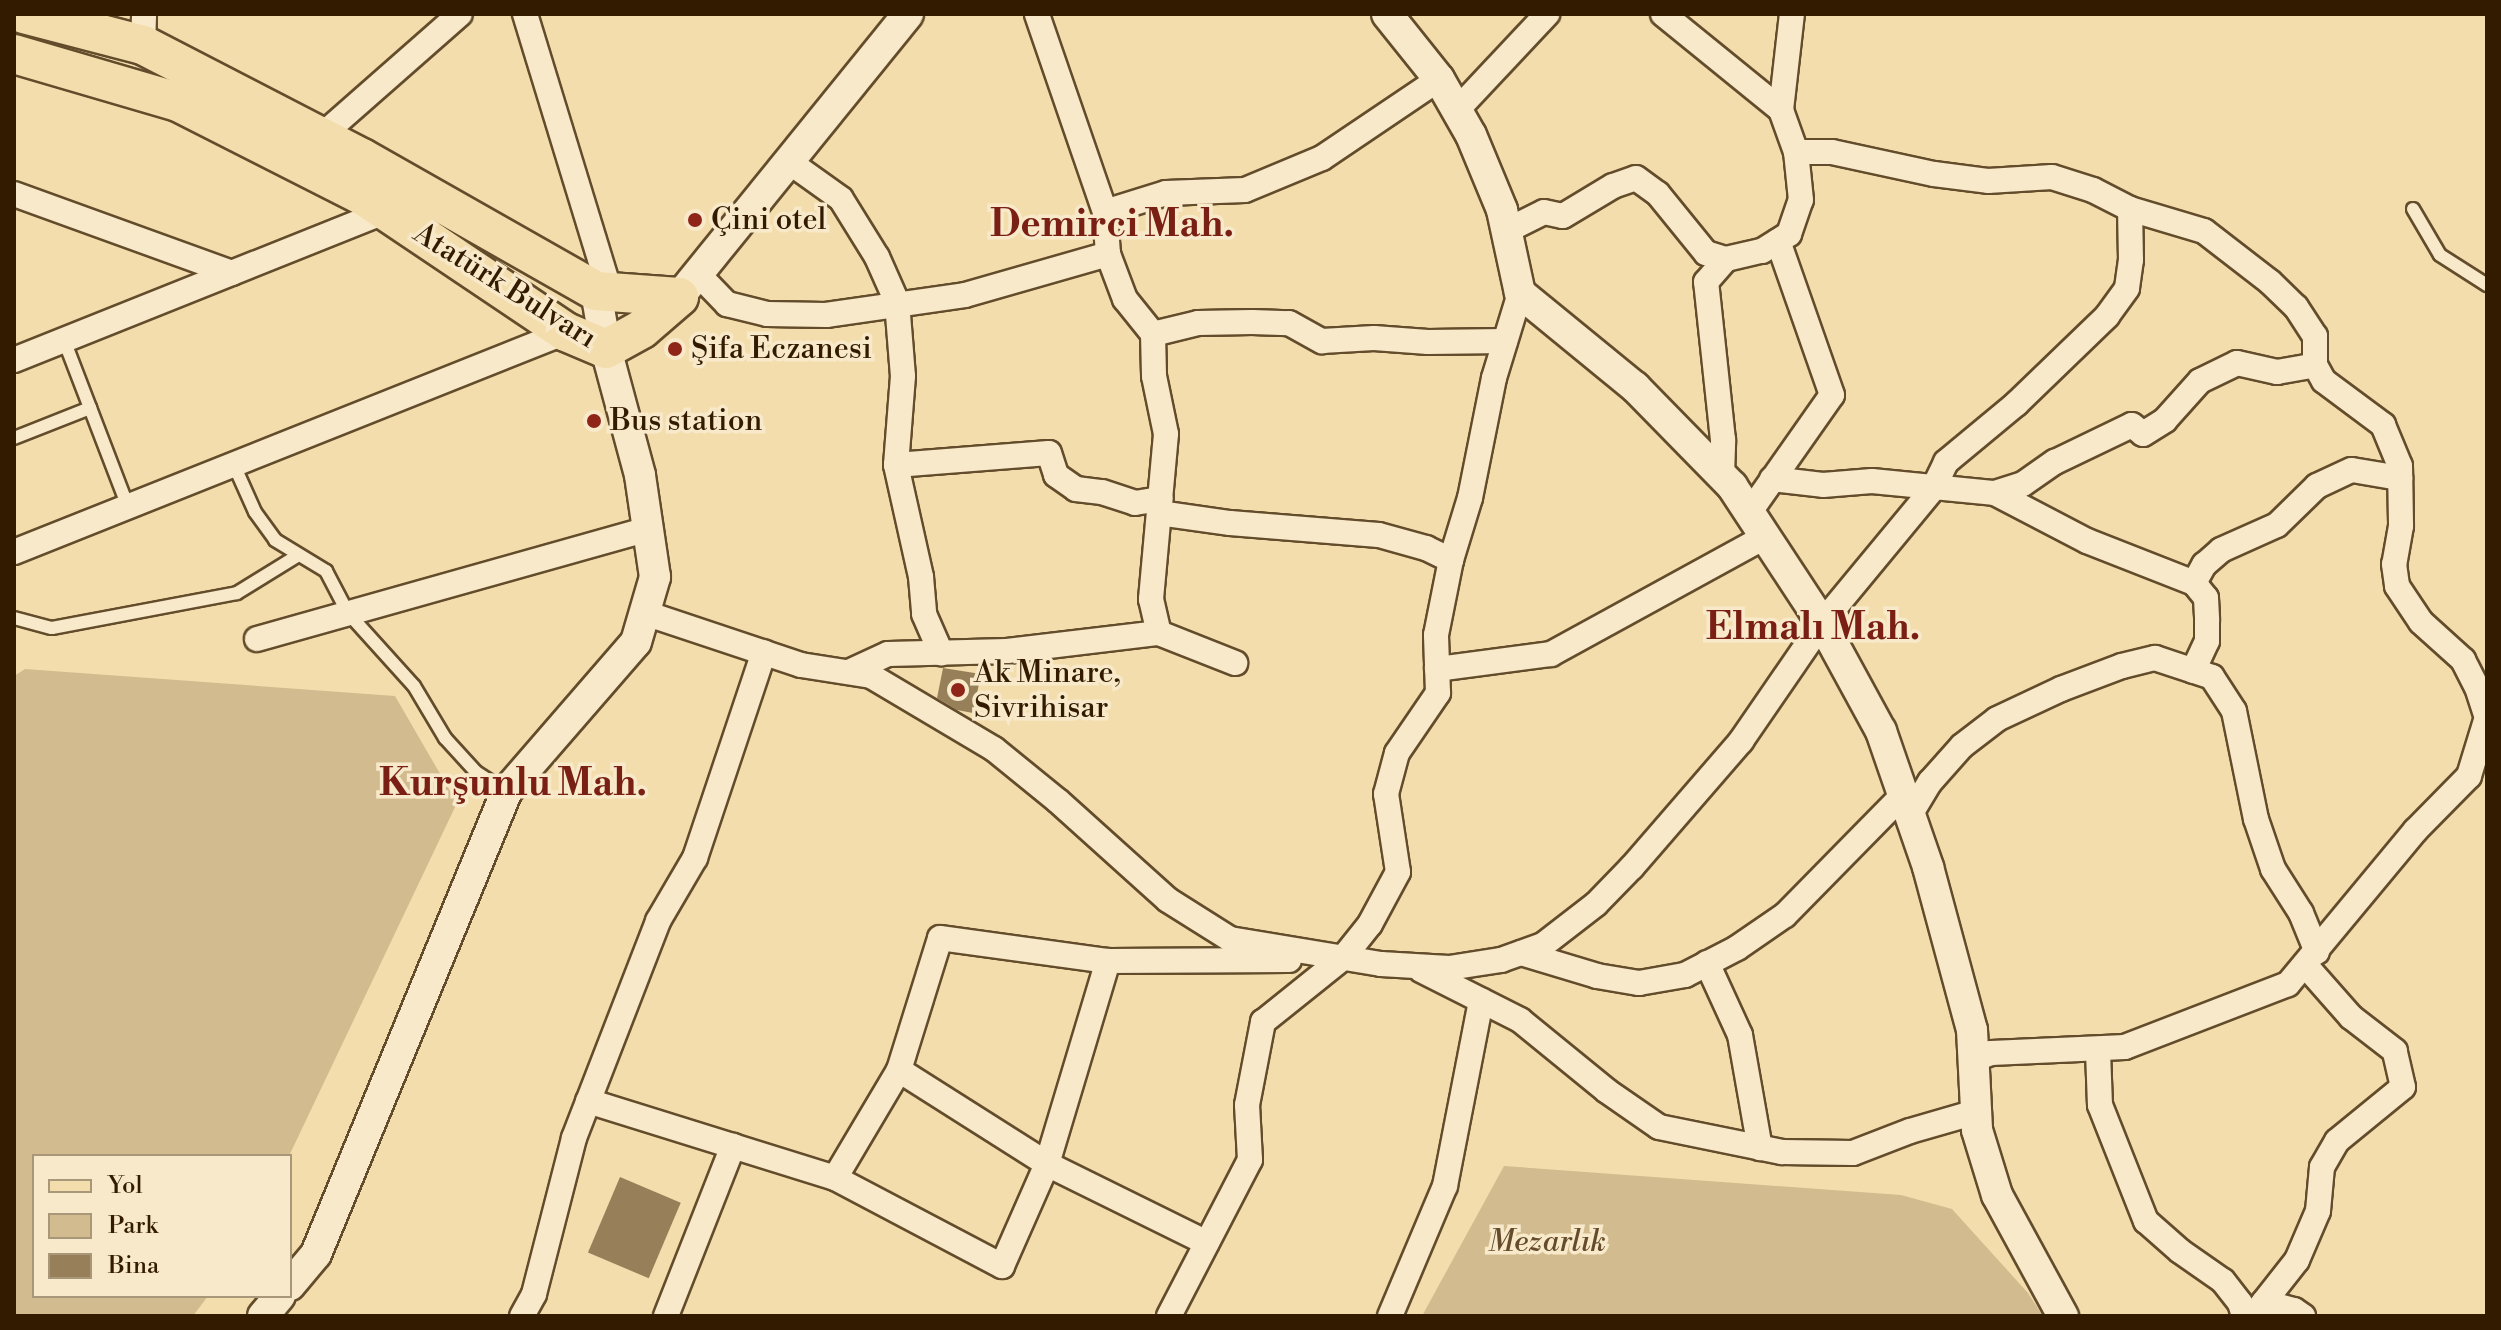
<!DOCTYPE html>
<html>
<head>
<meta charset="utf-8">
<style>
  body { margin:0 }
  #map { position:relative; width:2501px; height:1330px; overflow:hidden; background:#f3ddac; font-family:"Libre Bodoni",serif }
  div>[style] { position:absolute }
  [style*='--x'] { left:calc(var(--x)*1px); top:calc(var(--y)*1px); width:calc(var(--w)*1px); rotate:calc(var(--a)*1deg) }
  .green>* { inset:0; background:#d2bc8f }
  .building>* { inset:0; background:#978059; transform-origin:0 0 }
  .roads { filter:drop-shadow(2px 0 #634c2b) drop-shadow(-2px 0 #634c2b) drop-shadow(0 2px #634c2b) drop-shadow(0 -2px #634c2b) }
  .service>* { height:12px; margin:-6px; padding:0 6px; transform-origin:6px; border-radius:6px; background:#f7e9c9 }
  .minor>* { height:24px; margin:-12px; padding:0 12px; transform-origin:12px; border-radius:12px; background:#f7e9c9 }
  .tertiary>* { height:30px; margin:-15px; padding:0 15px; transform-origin:15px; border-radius:15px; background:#f7e9c9 }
  .primary>* { height:38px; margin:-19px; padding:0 19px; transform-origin:19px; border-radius:19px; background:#f3ddac }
  .dots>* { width:22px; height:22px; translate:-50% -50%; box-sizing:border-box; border:4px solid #f7e9c9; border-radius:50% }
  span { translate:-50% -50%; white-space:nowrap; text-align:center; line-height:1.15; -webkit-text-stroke:7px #f7e9c9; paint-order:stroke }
  .poi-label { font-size:30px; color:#331b00 }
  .left { translate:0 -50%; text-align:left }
  .street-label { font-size:30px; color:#331b00 }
  .park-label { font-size:30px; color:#634b2b; font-style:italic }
  .district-label { font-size:38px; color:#7a1f14; font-weight:700 }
  .frame { position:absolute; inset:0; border:16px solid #331b00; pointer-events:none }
  .legend { position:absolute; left:32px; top:1154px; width:260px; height:144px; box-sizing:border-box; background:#f7e9c9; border:2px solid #a99779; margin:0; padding:10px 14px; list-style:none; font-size:24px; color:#331b00 }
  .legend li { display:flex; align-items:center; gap:16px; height:40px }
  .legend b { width:40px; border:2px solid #a99779 }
</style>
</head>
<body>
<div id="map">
  <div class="green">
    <i style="clip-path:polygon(25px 669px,395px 696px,457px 803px,289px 1156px,34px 1156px,34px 1296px,208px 1296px,193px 1316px,14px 1316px,14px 676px)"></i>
    <i style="clip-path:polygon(1504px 1166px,1901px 1195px,1952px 1209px,2028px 1293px,2043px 1316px,1422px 1316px)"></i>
  </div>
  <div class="building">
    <i style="clip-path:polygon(943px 668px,981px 674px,973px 713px,957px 710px,937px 698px)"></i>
    <i style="left:620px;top:1177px;width:66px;height:82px;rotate:23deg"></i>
  </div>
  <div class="roads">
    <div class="service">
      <i style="--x:2413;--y:209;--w:53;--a:59.6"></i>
      <i style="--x:2440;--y:255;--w:56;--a:32.6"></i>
      <i style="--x:64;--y:340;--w:179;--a:69"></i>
      <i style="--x:14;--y:438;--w:82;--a:-21.5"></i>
      <i style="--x:234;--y:465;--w:51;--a:65.9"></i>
      <i style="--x:255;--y:512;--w:34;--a:54"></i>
      <i style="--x:275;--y:540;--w:60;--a:31.3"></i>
      <i style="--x:326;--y:571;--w:47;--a:62.4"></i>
      <i style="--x:348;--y:613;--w:98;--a:47.9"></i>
      <i style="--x:414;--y:686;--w:61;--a:59.2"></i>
      <i style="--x:445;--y:738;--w:46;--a:47.6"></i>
      <i style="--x:476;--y:772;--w:35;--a:33"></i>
      <i style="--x:14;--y:618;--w:39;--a:15"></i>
      <i style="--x:52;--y:628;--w:188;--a:-10.7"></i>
      <i style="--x:237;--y:593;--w:70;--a:-31.7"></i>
    </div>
    <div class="minor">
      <i style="--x:525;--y:14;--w:291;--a:73"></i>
      <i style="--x:1663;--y:14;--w:152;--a:39.1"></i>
      <i style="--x:143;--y:45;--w:31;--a:-88"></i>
      <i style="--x:1457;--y:110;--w:132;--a:-46.8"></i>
      <i style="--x:320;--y:137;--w:186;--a:-41.3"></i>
      <i style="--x:1796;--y:152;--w:36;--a:0"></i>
      <i style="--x:1832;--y:152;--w:104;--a:12.2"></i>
      <i style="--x:1934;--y:174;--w:54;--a:7.4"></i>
      <i style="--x:1988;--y:181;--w:64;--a:-3.6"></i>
      <i style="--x:2052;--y:177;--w:43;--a:17.6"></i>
      <i style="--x:2093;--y:190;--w:42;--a:27.2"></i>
      <i style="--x:2130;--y:209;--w:77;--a:16.6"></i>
      <i style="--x:2204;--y:231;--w:83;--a:37.7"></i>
      <i style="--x:2270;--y:282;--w:36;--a:44"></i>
      <i style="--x:2296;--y:307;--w:35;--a:57"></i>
      <i style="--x:2315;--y:336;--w:29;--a:90"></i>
      <i style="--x:2315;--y:365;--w:18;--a:61"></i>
      <i style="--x:2324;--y:381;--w:74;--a:36.7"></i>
      <i style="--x:2383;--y:425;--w:44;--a:67.5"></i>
      <i style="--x:2400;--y:466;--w:60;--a:89"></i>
      <i style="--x:2401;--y:526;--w:39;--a:100"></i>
      <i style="--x:2394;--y:564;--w:22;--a:82"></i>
      <i style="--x:2397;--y:586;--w:43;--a:56.3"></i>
      <i style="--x:2421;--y:622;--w:57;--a:42.1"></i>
      <i style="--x:2463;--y:660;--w:30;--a:63"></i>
      <i style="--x:2477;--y:687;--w:32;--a:72"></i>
      <i style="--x:2487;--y:717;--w:62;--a:107"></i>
      <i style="--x:2469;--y:776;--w:77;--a:134.5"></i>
      <i style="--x:2415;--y:831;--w:199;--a:129.7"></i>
      <i style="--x:2288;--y:984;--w:175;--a:158.9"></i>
      <i style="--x:2125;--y:1047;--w:134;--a:177.4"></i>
      <i style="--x:1991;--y:1053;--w:19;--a:159"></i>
      <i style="--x:788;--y:161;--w:65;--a:35.6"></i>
      <i style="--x:841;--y:199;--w:68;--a:58.2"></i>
      <i style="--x:877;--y:257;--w:49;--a:66"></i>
      <i style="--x:897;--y:302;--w:74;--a:85.4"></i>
      <i style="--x:903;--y:376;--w:89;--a:94.5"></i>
      <i style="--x:896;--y:465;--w:115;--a:77.4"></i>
      <i style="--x:921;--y:577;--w:37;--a:85"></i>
      <i style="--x:924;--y:614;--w:43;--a:66.4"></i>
      <i style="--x:14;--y:194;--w:232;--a:19.9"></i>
      <i style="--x:1105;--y:212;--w:64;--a:-17.3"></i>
      <i style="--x:1166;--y:193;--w:79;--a:-2.2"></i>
      <i style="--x:1245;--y:190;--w:83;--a:-22.6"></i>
      <i style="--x:1322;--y:158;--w:141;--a:-34"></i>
      <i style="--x:1506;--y:231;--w:42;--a:-26.6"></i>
      <i style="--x:1544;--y:212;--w:19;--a:12"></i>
      <i style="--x:1563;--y:216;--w:58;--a:-31"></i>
      <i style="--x:1613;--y:186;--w:24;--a:-19"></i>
      <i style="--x:1636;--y:178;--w:27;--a:36"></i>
      <i style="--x:1658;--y:194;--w:76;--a:50.9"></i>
      <i style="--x:1706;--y:253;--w:21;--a:17"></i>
      <i style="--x:1726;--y:259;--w:37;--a:-13"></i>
      <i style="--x:1762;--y:251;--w:32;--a:-32"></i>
      <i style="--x:1789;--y:234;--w:36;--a:-71"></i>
      <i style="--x:1801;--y:200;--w:48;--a:-95.9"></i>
      <i style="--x:1796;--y:152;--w:45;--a:-109.7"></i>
      <i style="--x:1781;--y:110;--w:97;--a:-83.5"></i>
      <i style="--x:1108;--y:254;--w:48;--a:69.3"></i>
      <i style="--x:1125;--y:299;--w:45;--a:51.3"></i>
      <i style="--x:1153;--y:334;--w:42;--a:88.6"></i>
      <i style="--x:1154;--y:376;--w:59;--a:78.3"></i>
      <i style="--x:1166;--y:434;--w:166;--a:95.2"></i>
      <i style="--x:1151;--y:599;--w:35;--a:77"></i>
      <i style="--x:698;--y:274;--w:42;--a:46"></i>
      <i style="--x:727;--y:304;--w:41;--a:14"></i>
      <i style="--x:767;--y:314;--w:59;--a:1"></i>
      <i style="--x:826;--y:315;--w:140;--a:-8.2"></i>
      <i style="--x:965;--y:295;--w:149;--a:-16"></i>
      <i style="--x:1108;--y:254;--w:42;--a:-94.1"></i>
      <i style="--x:1105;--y:212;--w:209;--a:-109"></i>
      <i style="--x:1153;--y:334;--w:46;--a:-13.7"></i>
      <i style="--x:1198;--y:323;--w:54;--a:-1.1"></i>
      <i style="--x:1252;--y:322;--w:37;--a:2"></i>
      <i style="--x:1289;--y:323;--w:38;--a:29"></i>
      <i style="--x:1322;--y:341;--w:52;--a:-3.3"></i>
      <i style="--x:1374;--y:338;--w:54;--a:4.2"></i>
      <i style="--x:1428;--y:342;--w:77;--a:-0.7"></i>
      <i style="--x:14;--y:360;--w:401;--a:-21.8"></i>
      <i style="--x:386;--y:211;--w:9;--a:-49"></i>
      <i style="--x:896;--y:465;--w:153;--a:-4.5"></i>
      <i style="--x:1049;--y:453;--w:23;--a:72"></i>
      <i style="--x:1056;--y:475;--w:24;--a:35"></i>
      <i style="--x:1076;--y:489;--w:26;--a:7"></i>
      <i style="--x:1102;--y:492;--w:35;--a:18"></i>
      <i style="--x:1135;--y:503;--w:26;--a:-9"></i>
      <i style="--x:1722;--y:475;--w:35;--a:-88"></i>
      <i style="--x:1723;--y:440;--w:159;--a:-96.1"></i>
      <i style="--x:1706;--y:282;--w:30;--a:-49"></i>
      <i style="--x:1772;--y:479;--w:51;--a:6.7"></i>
      <i style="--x:1823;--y:485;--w:49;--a:-4.7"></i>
      <i style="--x:1872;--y:481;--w:124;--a:5.6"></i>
      <i style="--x:1995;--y:493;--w:29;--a:-18"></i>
      <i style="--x:2023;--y:484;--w:39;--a:-35"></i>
      <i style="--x:2055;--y:462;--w:85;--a:-25.7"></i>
      <i style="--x:2132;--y:425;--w:14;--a:39"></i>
      <i style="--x:2143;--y:434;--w:26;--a:-32"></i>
      <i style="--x:2165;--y:420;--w:52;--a:-48.1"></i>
      <i style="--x:2200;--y:381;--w:41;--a:-25.9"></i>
      <i style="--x:2237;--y:363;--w:41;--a:12.7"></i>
      <i style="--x:2277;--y:372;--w:39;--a:-10"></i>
      <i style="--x:1995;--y:493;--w:104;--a:27.6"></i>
      <i style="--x:2087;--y:541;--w:115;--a:21.4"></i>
      <i style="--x:2194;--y:583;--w:19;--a:51"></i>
      <i style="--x:2206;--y:598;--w:22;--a:87"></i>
      <i style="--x:2207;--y:620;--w:21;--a:90"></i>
      <i style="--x:2207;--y:641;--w:33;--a:115"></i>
      <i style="--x:1159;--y:513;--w:72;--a:8"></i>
      <i style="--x:1230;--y:523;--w:149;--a:4.6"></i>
      <i style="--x:1379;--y:535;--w:49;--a:15.5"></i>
      <i style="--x:1426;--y:548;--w:28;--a:26"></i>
      <i style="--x:1749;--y:513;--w:144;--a:-54.9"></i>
      <i style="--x:1832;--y:395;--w:163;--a:-109.3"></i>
      <i style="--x:14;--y:552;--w:594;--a:-21.73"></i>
      <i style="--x:2194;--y:583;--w:21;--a:-61"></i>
      <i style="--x:2204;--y:565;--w:23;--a:-41"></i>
      <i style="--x:2221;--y:550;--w:61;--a:-24.1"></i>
      <i style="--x:2277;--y:525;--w:56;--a:-44.3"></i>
      <i style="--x:2317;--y:486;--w:38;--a:-25"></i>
      <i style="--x:2352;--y:470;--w:49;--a:9.5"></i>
      <i style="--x:645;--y:613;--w:164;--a:18.4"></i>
      <i style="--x:801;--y:665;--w:71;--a:8.9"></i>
      <i style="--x:871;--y:676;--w:143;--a:30.7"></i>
      <i style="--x:994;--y:749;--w:82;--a:39.1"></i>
      <i style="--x:1058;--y:801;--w:148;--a:42"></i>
      <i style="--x:1168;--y:900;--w:73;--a:32.2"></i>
      <i style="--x:1230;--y:939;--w:153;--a:9.4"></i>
      <i style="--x:1381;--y:964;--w:68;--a:3.4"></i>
      <i style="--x:1449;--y:968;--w:53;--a:-8.7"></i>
      <i style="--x:1501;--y:960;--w:45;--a:-19.7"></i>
      <i style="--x:1543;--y:945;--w:67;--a:-37.7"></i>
      <i style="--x:1596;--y:904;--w:52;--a:-45.8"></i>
      <i style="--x:1632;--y:867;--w:167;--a:-49.1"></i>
      <i style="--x:1741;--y:741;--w:143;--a:-55.5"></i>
      <i style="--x:1822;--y:623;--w:174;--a:-50.4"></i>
      <i style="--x:1933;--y:489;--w:30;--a:-64"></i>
      <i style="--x:1946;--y:462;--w:91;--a:-39.6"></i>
      <i style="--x:2016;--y:404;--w:127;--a:-44"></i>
      <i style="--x:2107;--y:316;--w:34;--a:-54"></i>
      <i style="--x:2127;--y:288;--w:28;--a:-82"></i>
      <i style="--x:2131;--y:260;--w:51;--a:-91.1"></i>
      <i style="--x:257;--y:639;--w:406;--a:-15.7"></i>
      <i style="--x:1437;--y:669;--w:115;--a:-7.5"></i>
      <i style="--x:1551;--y:654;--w:244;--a:-28.7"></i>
      <i style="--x:849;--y:672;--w:43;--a:-24.8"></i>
      <i style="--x:888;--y:654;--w:119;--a:-1.4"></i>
      <i style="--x:1007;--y:651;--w:153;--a:-6.8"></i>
      <i style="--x:1159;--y:633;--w:82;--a:21.5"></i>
      <i style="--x:1910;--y:815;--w:39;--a:-59"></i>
      <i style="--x:1930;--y:782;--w:48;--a:-48.4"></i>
      <i style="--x:1962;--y:746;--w:44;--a:-37.6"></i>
      <i style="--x:1997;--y:719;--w:71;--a:-25.1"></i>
      <i style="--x:2061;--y:689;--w:65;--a:-20.7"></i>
      <i style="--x:2122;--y:666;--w:34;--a:-14"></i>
      <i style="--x:2155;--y:658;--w:60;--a:18.4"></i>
      <i style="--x:2212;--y:677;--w:40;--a:57.1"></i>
      <i style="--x:2234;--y:711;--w:110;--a:78.5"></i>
      <i style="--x:2256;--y:819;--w:53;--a:71.2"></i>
      <i style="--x:2273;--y:869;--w:52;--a:57.5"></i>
      <i style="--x:2301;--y:913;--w:42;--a:67.7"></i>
      <i style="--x:1521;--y:953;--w:79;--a:16.8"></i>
      <i style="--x:1597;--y:976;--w:43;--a:9.5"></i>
      <i style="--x:1639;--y:983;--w:47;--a:-9.9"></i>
      <i style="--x:1685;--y:975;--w:59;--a:-27.4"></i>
      <i style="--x:1737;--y:948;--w:58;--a:-34.5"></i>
      <i style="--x:1785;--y:915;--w:168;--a:-45.5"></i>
      <i style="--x:1707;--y:963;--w:79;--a:65.4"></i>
      <i style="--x:1740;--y:1035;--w:115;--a:80"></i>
      <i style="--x:1421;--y:970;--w:111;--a:26.8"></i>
      <i style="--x:1520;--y:1020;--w:112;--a:39.2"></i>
      <i style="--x:1607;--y:1091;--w:63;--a:34.7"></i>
      <i style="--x:1659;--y:1127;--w:126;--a:11.5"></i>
      <i style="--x:1782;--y:1152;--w:71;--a:0.8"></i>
      <i style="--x:1853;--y:1153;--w:61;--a:-21.1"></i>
      <i style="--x:1910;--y:1131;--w:69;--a:-16.1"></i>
      <i style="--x:2098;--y:1051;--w:54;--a:87.9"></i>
      <i style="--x:2100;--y:1105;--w:125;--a:68.4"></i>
      <i style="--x:2146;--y:1221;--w:45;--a:41.4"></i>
      <i style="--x:2180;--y:1251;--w:52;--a:34.9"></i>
      <i style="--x:2223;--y:1281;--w:28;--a:52"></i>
      <i style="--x:2240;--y:1303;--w:14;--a:73"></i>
      <i style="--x:899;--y:1070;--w:175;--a:32.4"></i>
      <i style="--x:1047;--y:1164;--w:178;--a:26.3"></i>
      <i style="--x:588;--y:1101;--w:259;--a:17.3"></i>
      <i style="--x:835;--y:1178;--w:126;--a:-59.3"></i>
      <i style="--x:899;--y:1070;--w:138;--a:-72.7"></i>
      <i style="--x:940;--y:938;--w:170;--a:7.8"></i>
      <i style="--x:1108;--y:961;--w:181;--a:-0.3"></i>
      <i style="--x:835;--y:1178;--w:189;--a:27.8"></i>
      <i style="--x:1002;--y:1266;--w:111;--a:-66.2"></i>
      <i style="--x:1047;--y:1164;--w:212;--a:-73.3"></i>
      <i style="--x:2264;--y:1302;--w:31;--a:15"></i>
      <i style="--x:2294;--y:1310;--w:11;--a:34"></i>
      <i style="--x:522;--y:1316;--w:25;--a:-61"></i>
      <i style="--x:534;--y:1294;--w:161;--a:-75.6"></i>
      <i style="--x:574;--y:1138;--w:233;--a:-68.8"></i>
      <i style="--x:658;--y:921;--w:73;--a:-59.6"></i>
      <i style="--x:695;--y:858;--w:217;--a:-71.5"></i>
      <i style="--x:666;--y:1316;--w:183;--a:-68.5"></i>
      <i style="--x:1169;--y:1316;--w:176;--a:-62.6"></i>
      <i style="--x:1250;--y:1160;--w:55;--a:-93.1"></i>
      <i style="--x:1247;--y:1105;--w:85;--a:-79.1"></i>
      <i style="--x:1263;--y:1022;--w:102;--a:-38.7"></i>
      <i style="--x:1343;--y:958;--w:43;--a:-51.5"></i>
      <i style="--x:1370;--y:924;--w:59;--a:-61.7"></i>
      <i style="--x:1398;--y:872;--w:79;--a:-98.7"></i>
      <i style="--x:1386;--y:794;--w:42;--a:-75"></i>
      <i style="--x:1397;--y:753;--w:73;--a:-55.7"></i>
      <i style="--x:1438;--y:693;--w:58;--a:-92"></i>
      <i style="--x:1436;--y:635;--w:76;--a:-78.7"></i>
      <i style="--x:1451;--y:560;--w:65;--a:-73"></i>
      <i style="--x:1470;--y:498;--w:122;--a:-78.7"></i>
      <i style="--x:1494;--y:378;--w:89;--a:-73"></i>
      <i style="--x:1390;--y:1316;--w:141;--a:-67.1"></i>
      <i style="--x:1445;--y:1186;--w:189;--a:-79"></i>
      <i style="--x:2253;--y:1316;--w:71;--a:-51.8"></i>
      <i style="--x:2297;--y:1260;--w:53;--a:-66.8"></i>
      <i style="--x:2318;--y:1211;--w:44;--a:-84.8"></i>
      <i style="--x:2322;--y:1167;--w:30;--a:-60"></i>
      <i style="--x:2337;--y:1141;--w:85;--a:-39.3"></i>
      <i style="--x:2403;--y:1087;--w:37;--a:-103"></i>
      <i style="--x:2395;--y:1051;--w:56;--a:-142.3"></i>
      <i style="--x:2351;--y:1017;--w:68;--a:-131.4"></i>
    </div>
    <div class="tertiary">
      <i style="--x:1387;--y:14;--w:83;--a:51.3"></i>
      <i style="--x:1439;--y:79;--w:64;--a:60.3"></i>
      <i style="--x:1471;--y:135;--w:81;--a:67.5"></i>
      <i style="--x:1502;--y:210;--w:85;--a:77.8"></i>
      <i style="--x:1520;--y:293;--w:149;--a:39.3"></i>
      <i style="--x:1635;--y:387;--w:139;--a:45.6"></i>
      <i style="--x:1732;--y:486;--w:164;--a:56.7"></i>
      <i style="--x:1822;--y:623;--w:123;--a:61.4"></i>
      <i style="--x:1881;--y:731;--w:144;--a:70.9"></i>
      <i style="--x:1928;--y:867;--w:169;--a:74.9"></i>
      <i style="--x:1972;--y:1030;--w:100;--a:87.1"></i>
      <i style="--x:1977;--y:1130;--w:68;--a:72.9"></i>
      <i style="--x:1997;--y:1195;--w:138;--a:61.4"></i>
      <i style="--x:679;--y:297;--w:364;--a:-51"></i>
      <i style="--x:290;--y:1285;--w:40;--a:-50"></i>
      <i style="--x:316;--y:1254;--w:500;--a:-67.6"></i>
      <i style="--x:506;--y:792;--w:198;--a:-49.1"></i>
      <i style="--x:636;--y:642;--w:68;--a:-73.7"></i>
      <i style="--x:655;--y:577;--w:103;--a:-98.4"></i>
      <i style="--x:640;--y:475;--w:131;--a:-105.1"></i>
      <i style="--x:606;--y:349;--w:59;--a:-99.8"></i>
      <i style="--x:263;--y:1316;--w:26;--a:-50"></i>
    </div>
    <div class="primary">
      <i style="--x:24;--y:14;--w:123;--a:14.6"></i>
      <i style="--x:143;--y:45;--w:246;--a:27.3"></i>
      <i style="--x:362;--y:158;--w:269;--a:29.6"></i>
      <i style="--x:596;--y:291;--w:83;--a:4.1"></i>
      <i style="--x:14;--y:54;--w:171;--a:16.3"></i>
      <i style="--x:178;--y:102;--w:210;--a:26.9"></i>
      <i style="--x:365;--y:197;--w:242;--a:33.9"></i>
      <i style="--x:566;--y:332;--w:43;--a:23"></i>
      <i style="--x:606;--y:349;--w:41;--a:-29.1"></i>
      <i style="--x:642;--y:329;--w:49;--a:-40.9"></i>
    </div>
  </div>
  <div class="dots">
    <i style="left:695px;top:220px;background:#8f2418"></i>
    <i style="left:675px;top:349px;background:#8f2418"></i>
    <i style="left:594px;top:421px;background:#8f2418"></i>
    <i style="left:958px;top:690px;background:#8f2418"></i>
  </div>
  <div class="poi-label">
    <span class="left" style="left:711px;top:220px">Çini otel</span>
    <span class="left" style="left:691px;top:349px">Şifa Eczanesi</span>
    <span class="left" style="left:610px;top:421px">Bus station</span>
    <span class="left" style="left:974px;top:690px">Ak Minare,<br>Sivrihisar</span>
  </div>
  <div class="street-label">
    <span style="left:505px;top:286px;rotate:32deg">Atatürk Bulvarı</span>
  </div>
  <div class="park-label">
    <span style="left:1547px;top:1242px">Mezarlık</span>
  </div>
  <div class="district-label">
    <span style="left:1112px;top:225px">Demirci Mah.</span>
    <span style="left:1813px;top:628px">Elmalı Mah.</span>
    <span style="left:513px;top:784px">Kurşunlu Mah.</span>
  </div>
  <div class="frame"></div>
  <ul class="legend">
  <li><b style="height:10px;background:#f3ddac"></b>Yol</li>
  <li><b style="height:22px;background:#d2bc8f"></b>Park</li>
  <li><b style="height:22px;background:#978059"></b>Bina</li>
  </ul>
</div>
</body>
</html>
